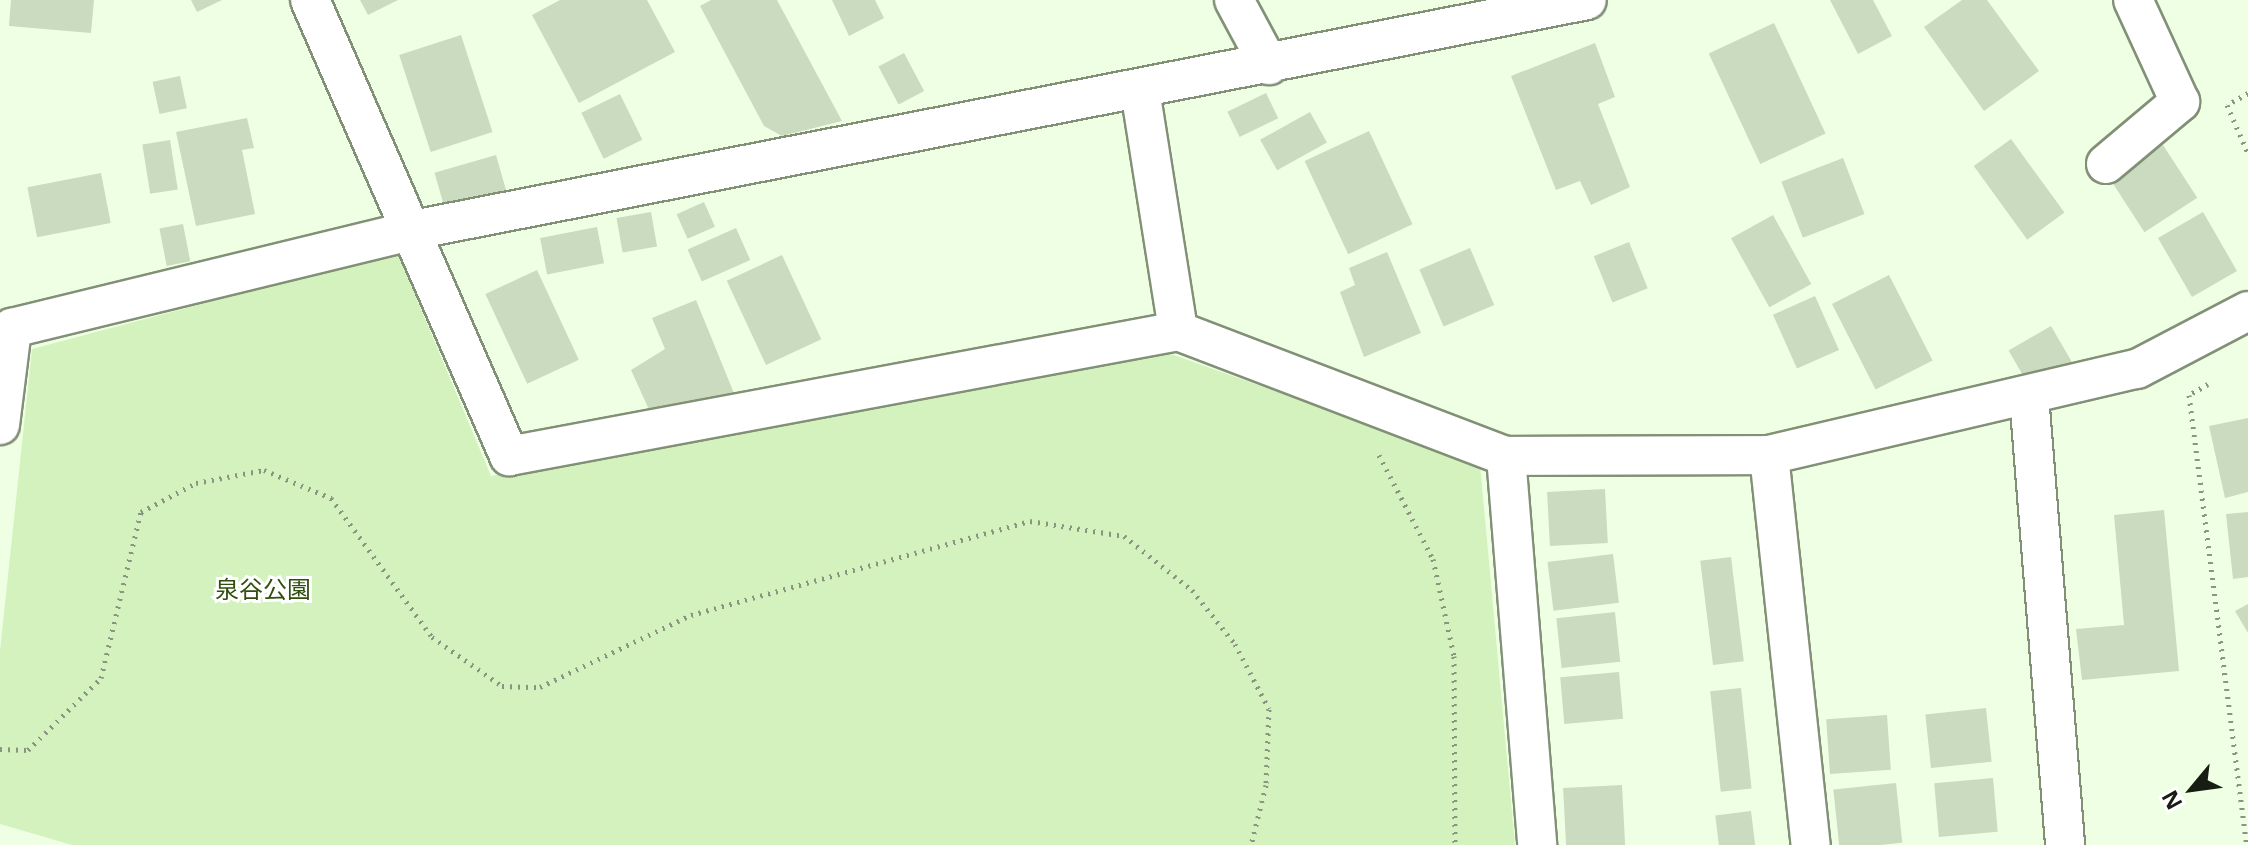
<!DOCTYPE html>
<html>
<head>
<meta charset="utf-8">
<style>
  body { margin:0 }
  #map { position:relative; width:2248px; height:845px; overflow:hidden; background:#efffe3; font-family:"Open Sans","Noto Sans JP",sans-serif }
  div>[style] { position:absolute }
  [style*='--x'] { left:calc(var(--x)*1px); top:calc(var(--y)*1px); width:calc(var(--w)*1px); rotate:calc(var(--a)*1deg) }
  .green>* { inset:0; background:#d4f2be }
  .building>* { inset:0; background:#cbdbbf; transform-origin:0 0 }
  .path>* { height:5px; margin-top:-2.5px; transform-origin:0; background:repeating-linear-gradient(90deg,#899581 0 2px,transparent 0 8px) }
  .roads { filter:drop-shadow(2px 0 #829077) drop-shadow(-2px 0 #829077) drop-shadow(0 2px #829077) drop-shadow(0 -2px #829077) }
  .street>* { height:38px; margin:-19px; padding:0 19px; transform-origin:19px; border-radius:19px; background:#fff }
  span { translate:-50% -50%; white-space:nowrap; text-align:center; line-height:1.15; -webkit-text-stroke:6px #fff; paint-order:stroke }
  .park-label { font-size:24px; color:#304e0d }
  .north { position:absolute; left:2152px; top:749px; width:80px; height:80px; -webkit-text-stroke:6px #fff; paint-order:stroke; rotate:241deg; font-size:22px; font-weight:700; line-height:32px; text-align:center; color:#171d13 }
  .north::after { content:''; display:block; margin:auto; width:28px; height:36px; background:#171d13; clip-path:polygon(50% 0,100% 100%,50% 72%,0 100%) }
</style>
</head>
<body>
<div id="map">
  <div class="green">
    <i style="clip-path:polygon(397px 252px,491px 476px,1157px 349px,1480px 464px,1515px 845px,72px 845px,0 824px,0 651px,32px 349px)"></i>
  </div>
  <div class="building">
    <i style="clip-path:polygon(11px 0,94px 0,91px 33px,9px 26px)"></i>
    <i style="clip-path:polygon(191px 0,222px 0,197px 12px)"></i>
    <i style="clip-path:polygon(360px 0,398px 0,368px 15px)"></i>
    <i style="clip-path:polygon(560px 0,647px 0,675px 52px,579px 103px,532px 15px)"></i>
    <i style="clip-path:polygon(711px 0,777px 0,842px 121px,782px 136px,764px 126px,700px 6px)"></i>
    <i style="clip-path:polygon(832px 0,875px 0,884px 18px,849px 36px)"></i>
    <i style="clip-path:polygon(1830px 0,1873px 0,1892px 36px,1858px 54px)"></i>
    <i style="clip-path:polygon(1962px 0,1987px 0,2039px 71px,1984px 111px,1924px 27px)"></i>
    <i style="left:1774px;top:23px;width:122px;height:72px;rotate:65deg"></i>
    <i style="left:461px;top:35px;width:102px;height:65px;rotate:72deg"></i>
    <i style="clip-path:polygon(1595px 43px,1615px 97px,1598px 104px,1630px 187px,1591px 205px,1580px 181px,1556px 190px,1511px 76px)"></i>
    <i style="left:904px;top:53px;width:43px;height:29px;rotate:62deg"></i>
    <i style="left:180px;top:76px;width:33px;height:28px;rotate:78deg"></i>
    <i style="left:1266px;top:93px;width:28px;height:43px;rotate:64deg"></i>
    <i style="left:620px;top:94px;width:51px;height:43px;rotate:64deg"></i>
    <i style="left:1310px;top:112px;width:35px;height:57px;rotate:61deg"></i>
    <i style="clip-path:polygon(247px 118px,254px 148px,242px 150px,255px 214px,196px 226px,176px 132px)"></i>
    <i style="left:1369px;top:131px;width:103px;height:71px;rotate:65deg"></i>
    <i style="left:2011px;top:139px;width:91px;height:46px;rotate:54deg"></i>
    <i style="left:170px;top:140px;width:50px;height:28px;rotate:81deg"></i>
    <i style="left:2163px;top:145px;width:63px;height:63px;rotate:57deg"></i>
    <i style="left:496px;top:155px;width:40px;height:64px;rotate:74deg"></i>
    <i style="left:1843px;top:158px;width:60px;height:66px;rotate:69deg"></i>
    <i style="left:101px;top:173px;width:51px;height:75px;rotate:79deg"></i>
    <i style="left:704px;top:202px;width:27px;height:30px;rotate:66deg"></i>
    <i style="left:651px;top:212px;width:35px;height:35px;rotate:80deg"></i>
    <i style="left:2203px;top:212px;width:68px;height:52px;rotate:60deg"></i>
    <i style="left:1773px;top:215px;width:79px;height:48px;rotate:61deg"></i>
    <i style="left:183px;top:224px;width:38px;height:24px;rotate:79deg"></i>
    <i style="left:597px;top:227px;width:37px;height:58px;rotate:79deg"></i>
    <i style="left:736px;top:228px;width:35px;height:53px;rotate:66deg"></i>
    <i style="left:1629px;top:242px;width:50px;height:38px;rotate:68deg"></i>
    <i style="left:1470px;top:248px;width:62px;height:55px;rotate:67deg"></i>
    <i style="clip-path:polygon(1387px 252px,1421px 333px,1364px 357px,1340px 292px,1355px 285px,1349px 268px)"></i>
    <i style="left:782px;top:255px;width:93px;height:61px;rotate:65deg"></i>
    <i style="left:537px;top:270px;width:99px;height:57px;rotate:65deg"></i>
    <i style="left:1889px;top:275px;width:96px;height:64px;rotate:63deg"></i>
    <i style="left:1815px;top:296px;width:59px;height:46px;rotate:66deg"></i>
    <i style="clip-path:polygon(696px 300px,740px 408px,676px 425px,670px 406px,651px 414px,631px 370px,665px 349px,652px 318px)"></i>
    <i style="left:2051px;top:326px;width:42px;height:49px;rotate:60deg"></i>
    <i style="clip-path:polygon(2248px 418px,2248px 492px,2225px 498px,2209px 426px)"></i>
    <i style="left:1605px;top:489px;width:54px;height:58px;rotate:87deg"></i>
    <i style="clip-path:polygon(2164px 510px,2179px 671px,2082px 680px,2076px 629px,2124px 625px,2114px 515px)"></i>
    <i style="clip-path:polygon(2248px 512px,2248px 577px,2233px 579px,2226px 514px)"></i>
    <i style="left:1613px;top:554px;width:49px;height:66px;rotate:83deg"></i>
    <i style="left:1731px;top:557px;width:105px;height:31px;rotate:83deg"></i>
    <i style="clip-path:polygon(2248px 604px,2248px 633px,2235px 611px)"></i>
    <i style="left:1615px;top:612px;width:50px;height:59px;rotate:84deg"></i>
    <i style="left:1619px;top:672px;width:47px;height:59px;rotate:85deg"></i>
    <i style="left:1741px;top:688px;width:101px;height:31px;rotate:84deg"></i>
    <i style="left:1986px;top:708px;width:54px;height:61px;rotate:84deg"></i>
    <i style="left:1887px;top:715px;width:55px;height:61px;rotate:86deg"></i>
    <i style="left:1993px;top:778px;width:54px;height:59px;rotate:85deg"></i>
    <i style="left:1896px;top:783px;width:60px;height:63px;rotate:84deg"></i>
    <i style="left:1622px;top:785px;width:60px;height:59px;rotate:87deg"></i>
    <i style="left:1751px;top:811px;width:34px;height:36px;rotate:83deg"></i>
  </div>
  <div class="path">
    <i style="--x:2248;--y:93;--w:24;--a:150"></i>
    <i style="--x:2227;--y:105;--w:52;--a:66.4"></i>
    <i style="--x:2208;--y:384;--w:22;--a:150"></i>
    <i style="--x:2189;--y:395;--w:454;--a:82.7"></i>
    <i style="--x:1379;--y:455;--w:117;--a:62.6"></i>
    <i style="--x:1433;--y:559;--w:99;--a:77.8"></i>
    <i style="--x:1454;--y:656;--w:189;--a:89.7"></i>
    <i style="--x:0;--y:749;--w:28;--a:2"></i>
    <i style="--x:28;--y:750;--w:103;--a:-44.6"></i>
    <i style="--x:101;--y:678;--w:171;--a:-76.5"></i>
    <i style="--x:141;--y:512;--w:62;--a:-27.8"></i>
    <i style="--x:196;--y:483;--w:69;--a:-10.8"></i>
    <i style="--x:264;--y:470;--w:73;--a:22.7"></i>
    <i style="--x:331;--y:498;--w:172;--a:54"></i>
    <i style="--x:432;--y:637;--w:85;--a:35"></i>
    <i style="--x:502;--y:686;--w:38;--a:2"></i>
    <i style="--x:540;--y:687;--w:167;--a:-25.5"></i>
    <i style="--x:691;--y:615;--w:352;--a:-15.5"></i>
    <i style="--x:1030;--y:521;--w:95;--a:9.1"></i>
    <i style="--x:1124;--y:536;--w:87;--a:38.5"></i>
    <i style="--x:1192;--y:590;--w:69;--a:51.5"></i>
    <i style="--x:1235;--y:644;--w:73;--a:62.4"></i>
    <i style="--x:1269;--y:709;--w:76;--a:92.3"></i>
    <i style="--x:1266;--y:785;--w:62;--a:104"></i>
  </div>
  <div class="roads">
    <div class="street">
      <i style="--x:310;--y:0;--w:498;--a:66.4"></i>
      <i style="--x:509;--y:456;--w:681;--a:-10.58"></i>
      <i style="--x:1178;--y:331;--w:351;--a:20.9"></i>
      <i style="--x:1506;--y:456;--w:263;--a:-0.2"></i>
      <i style="--x:1769;--y:455;--w:378;--a:-13.2"></i>
      <i style="--x:2137;--y:369;--w:125;--a:-27.6"></i>
      <i style="--x:1234;--y:0;--w:74;--a:61.7"></i>
      <i style="--x:1140;--y:90;--w:244;--a:81"></i>
      <i style="--x:2106;--y:164;--w:97;--a:-40"></i>
      <i style="--x:2180;--y:102;--w:112;--a:-114.7"></i>
      <i style="--x:2029;--y:396;--w:450;--a:85.4"></i>
      <i style="--x:0;--y:425;--w:98;--a:-82.9"></i>
      <i style="--x:12;--y:328;--w:413;--a:-13.7"></i>
      <i style="--x:413;--y:230;--w:1196;--a:-11.08"></i>
      <i style="--x:1769;--y:455;--w:392;--a:83.9"></i>
      <i style="--x:1506;--y:456;--w:390;--a:85.4"></i>
    </div>
  </div>
  <div class="park-label">
    <span style="left:263px;top:589px">泉谷公園</span>
  </div>
  <div class="north">N</div>
</div>
</body>
</html>
